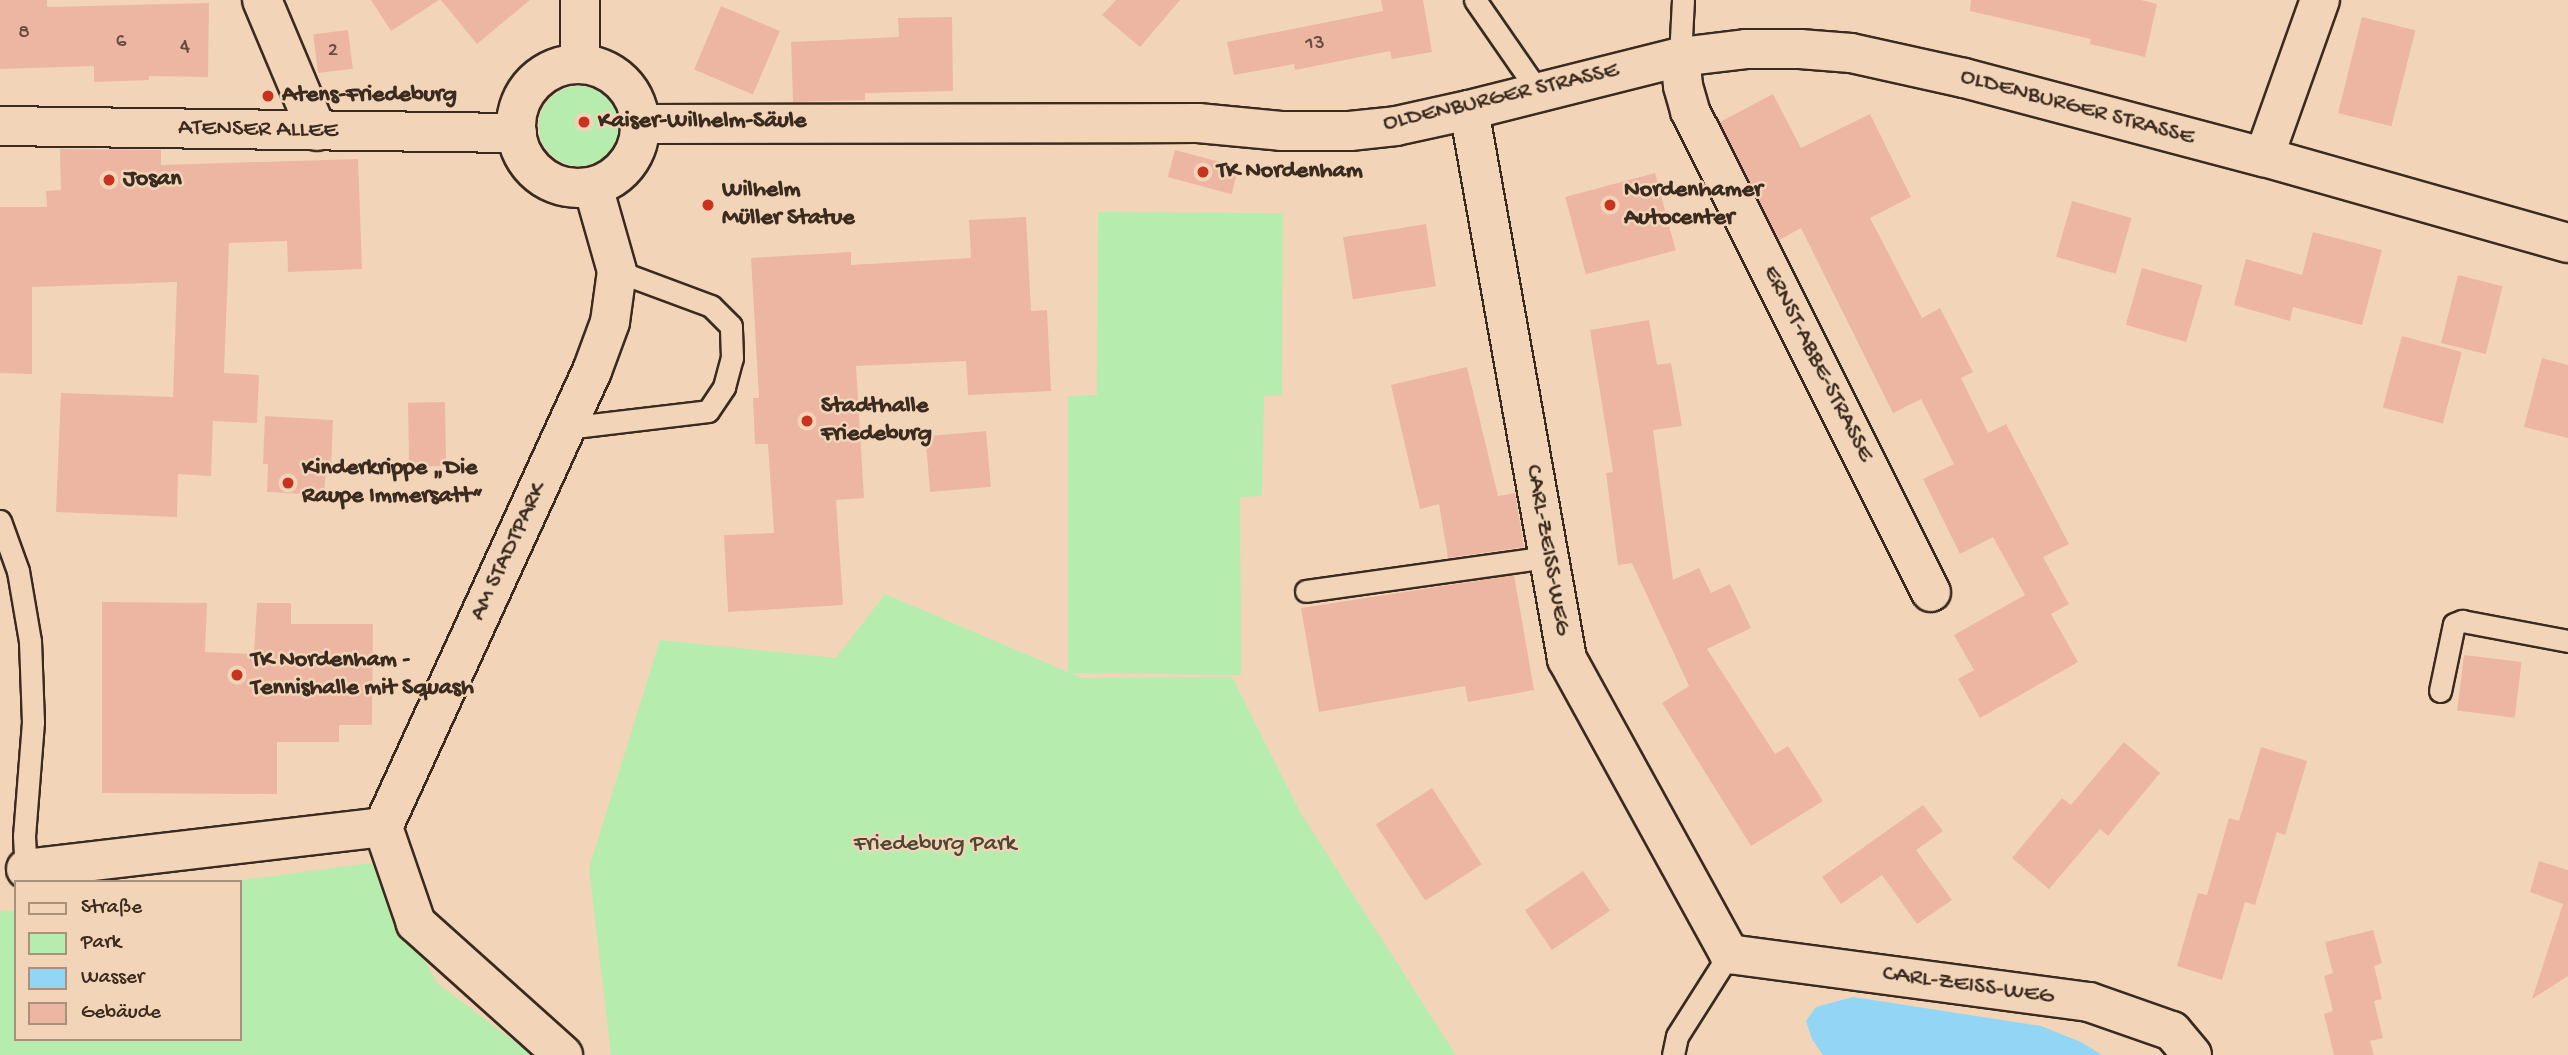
<!DOCTYPE html>
<html>
<head>
<meta charset="utf-8">
<style>
  body { margin:0 }
  #map { position:relative; width:2568px; height:1055px; overflow:hidden; background:#f2d5b9; font-family:"Gochi Hand",sans-serif }
  div>[style] { position:absolute }
  [style*='--x'] { left:calc(var(--x)*1px); top:calc(var(--y)*1px); width:calc(var(--w)*1px); rotate:calc(var(--a)*1deg) }
  .green>* { inset:0; background:#b6ecad }
  .round { border-radius:50% }
  .water>* { inset:0; background:#93d5f5 }
  .building>* { inset:0; background:#ecb6a3; transform-origin:0 0 }
  .roads { filter:drop-shadow(2px 0 #3b2a1e) drop-shadow(-2px 0 #3b2a1e) drop-shadow(0 2px #3b2a1e) drop-shadow(0 -2px #3b2a1e) }
  .lane>* { height:21px; margin:-10.5px; padding:0 10.5px; transform-origin:10.5px; border-radius:10.5px; background:#f2d5b9 }
  .street>* { height:38px; margin:-19px; padding:0 19px; transform-origin:19px; border-radius:19px; background:#f2d5b9 }
  .secondary>* { height:38px; margin:-19px; padding:0 19px; transform-origin:19px; border-radius:19px; background:#f2d5b9 }
  .secondary>.ring { margin:-19px; padding:0; box-sizing:content-box; background:none; border:38px solid #f2d5b9; border-radius:50% }
  .dots>* { width:19px; height:19px; translate:-50% -50%; box-sizing:border-box; border:4px solid #f2d5b9; border-radius:50% }
  span { translate:-50% -50%; white-space:nowrap; text-align:center; line-height:1.15; -webkit-text-stroke:5px #f2d5b9; paint-order:stroke }
  .number-label { font-size:21px; color:#674d3f }
  .number-label span { -webkit-text-stroke-width:0 }
  .poi-label { font-size:24px; color:#3b2a1e; font-weight:700 }
  .left { translate:0 -50%; text-align:left }
  .street-label { font-size:24px; color:#3b2a1e }
  .park-label { font-size:24px; color:#4d4733 }
  .legend { position:absolute; left:14px; top:880px; width:228px; height:161px; box-sizing:border-box; background:#f2d5b9; border:2px solid #a9917b; margin:0; padding:9px 12px; list-style:none; font-size:21px; color:#3b2a1e }
  .legend li { display:flex; align-items:center; gap:14px; height:35px }
  .legend b { width:35px; border:2px solid #a9917b }
</style>
</head>
<body>
<div id="map">
  <div class="green">
    <i class="round" style="left:539px;top:86px;width:80px;height:80px"></i>
    <i style="clip-path:polygon(1098px 212px,1283px 213px,1282px 396px,1264px 396px,1262px 496px,1240px 497px,1241px 675px,1070px 673px,1082px 678px,1232px 677px,1300px 812px,1456px 1055px,611px 1055px,589px 868px,660px 640px,836px 658px,885px 594px,1068px 672px,1068px 396px,1100px 395px,1097px 395px)"></i>
    <i style="clip-path:polygon(372px 863px,437px 983px,532px 1055px,0 1055px,0 912px,16px 910px,16px 1039px,240px 1039px,240px 882px,228px 882px)"></i>
  </div>
  <div class="water">
    <i style="clip-path:polygon(1853px 997px,2041px 1026px,2081px 1042px,2102px 1055px,1823px 1055px,1812px 1039px,1806px 1021px,1816px 1007px)"></i>
  </div>
  <div class="building">
    <i style="clip-path:polygon(0 0,47px 0,47px 7px,209px 3px,208px 77px,149px 76px,149px 80px,94px 82px,94px 66px,0 69px)"></i>
    <i style="clip-path:polygon(371px 0,439px 0,391px 31px)"></i>
    <i style="clip-path:polygon(441px 0,530px 0,477px 44px)"></i>
    <i style="clip-path:polygon(1116px 0,1180px 0,1140px 47px,1102px 15px)"></i>
    <i style="clip-path:polygon(1381px 0,1423px 0,1432px 52px,1392px 59px,1390px 51px,1295px 70px,1294px 64px,1234px 75px,1227px 42px,1383px 11px)"></i>
    <i style="clip-path:polygon(1971px 0,2141px 0,2157px 4px,2145px 57px,2090px 44px,2091px 39px,1970px 11px)"></i>
    <i style="left:721px;top:6px;width:64px;height:69px;rotate:23deg"></i>
    <i style="clip-path:polygon(952px 17px,953px 91px,865px 93px,865px 100px,793px 102px,791px 42px,899px 37px,898px 18px)"></i>
    <i style="left:2362px;top:17px;width:55px;height:99px;rotate:14deg"></i>
    <i style="left:348px;top:30px;width:39px;height:35px;rotate:83deg"></i>
    <i style="clip-path:polygon(1773px 94px,1801px 148px,1870px 114px,1911px 197px,1870px 218px,1922px 318px,1940px 308px,1973px 372px,1961px 378px,1988px 433px,2006px 424px,2069px 544px,2043px 557px,2069px 604px,2051px 614px,2078px 662px,1980px 718px,1958px 679px,1974px 670px,1954px 635px,2025px 595px,1993px 537px,1960px 554px,1923px 479px,1954px 464px,1921px 399px,1893px 413px,1801px 228px,1779px 240px,1720px 122px)"></i>
    <i style="clip-path:polygon(60px 149px,161px 150px,161px 165px,358px 159px,362px 269px,288px 272px,287px 241px,229px 243px,224px 373px,259px 375px,257px 423px,213px 421px,211px 476px,178px 474px,177px 517px,56px 512px,61px 393px,173px 397px,177px 282px,32px 287px,32px 374px,0 373px,0 207px,47px 207px,46px 191px,61px 190px)"></i>
    <i style="left:1175px;top:150px;width:66px;height:28px;rotate:15deg"></i>
    <i style="left:1655px;top:173px;width:80px;height:93px;rotate:75deg"></i>
    <i style="left:2072px;top:201px;width:62px;height:58px;rotate:16deg"></i>
    <i style="clip-path:polygon(1026px 217px,1031px 311px,1047px 310px,1051px 391px,968px 395px,966px 361px,856px 366px,864px 498px,836px 500px,843px 605px,728px 612px,724px 535px,774px 533px,768px 444px,755px 444px,753px 398px,759px 398px,751px 258px,851px 252px,851px 265px,971px 258px,969px 220px)"></i>
    <i style="left:1426px;top:224px;width:63px;height:84px;rotate:81deg"></i>
    <i style="clip-path:polygon(2313px 232px,2382px 250px,2362px 325px,2293px 307px,2290px 321px,2234px 305px,2246px 259px,2302px 275px)"></i>
    <i style="left:2142px;top:268px;width:63px;height:59px;rotate:16deg"></i>
    <i style="left:2458px;top:275px;width:46px;height:70px;rotate:14deg"></i>
    <i style="clip-path:polygon(1649px 320px,1657px 365px,1671px 363px,1682px 426px,1653px 430px,1673px 580px,1699px 568px,1711px 593px,1730px 584px,1751px 628px,1707px 649px,1775px 754px,1788px 746px,1823px 801px,1751px 846px,1662px 703px,1689px 686px,1632px 563px,1618px 565px,1606px 473px,1613px 472px,1590px 330px)"></i>
    <i style="left:2402px;top:336px;width:62px;height:74px;rotate:15deg"></i>
    <i style="clip-path:polygon(2542px 358px,2568px 365px,2568px 438px,2524px 427px)"></i>
    <i style="clip-path:polygon(1467px 367px,1498px 496px,1515px 493px,1524px 547px,1448px 558px,1439px 504px,1420px 509px,1391px 385px)"></i>
    <i style="left:445px;top:402px;width:64px;height:37px;rotate:89deg"></i>
    <i style="clip-path:polygon(265px 416px,333px 420px,331px 468px,326px 468px,324px 495px,267px 492px,268px 464px,263px 464px)"></i>
    <i style="left:986px;top:431px;width:56px;height:61px;rotate:85deg"></i>
    <i style="clip-path:polygon(1514px 575px,1534px 690px,1468px 702px,1465px 686px,1319px 712px,1301px 608px)"></i>
    <i style="clip-path:polygon(102px 602px,207px 603px,205px 652px,254px 654px,257px 603px,291px 603px,291px 624px,373px 624px,372px 725px,339px 725px,339px 742px,277px 742px,277px 794px,102px 793px)"></i>
    <i style="left:2464px;top:655px;width:58px;height:56px;rotate:7deg"></i>
    <i style="clip-path:polygon(2124px 742px,2160px 773px,2108px 836px,2100px 829px,2049px 889px,2012px 858px,2062px 798px,2071px 805px)"></i>
    <i style="clip-path:polygon(2261px 747px,2307px 761px,2285px 835px,2277px 832px,2255px 905px,2245px 902px,2222px 980px,2177px 966px,2198px 893px,2207px 895px,2229px 818px,2239px 821px)"></i>
    <i style="left:1432px;top:788px;width:91px;height:67px;rotate:57deg"></i>
    <i style="clip-path:polygon(1923px 805px,1943px 831px,1916px 850px,1952px 900px,1917px 924px,1882px 875px,1841px 904px,1822px 877px)"></i>
    <i style="clip-path:polygon(2539px 861px,2568px 870px,2568px 976px,2532px 999px,2563px 904px,2530px 892px)"></i>
    <i style="left:1583px;top:871px;width:48px;height:70px;rotate:56deg"></i>
    <i style="clip-path:polygon(2373px 930px,2382px 963px,2374px 966px,2382px 999px,2374px 1001px,2383px 1038px,2370px 1041px,2374px 1055px,2334px 1055px,2324px 1014px,2333px 1011px,2324px 976px,2333px 973px,2325px 942px)"></i>
  </div>
  <div class="roads">
    <div class="lane">
      <i style="--x:1475;--y:0;--w:111;--a:55.3"></i>
      <i style="--x:1680;--y:57;--w:57;--a:-87"></i>
      <i style="--x:566;--y:428;--w:143;--a:-6.8"></i>
      <i style="--x:708;--y:411;--w:29;--a:-56"></i>
      <i style="--x:724;--y:387;--w:30;--a:-75"></i>
      <i style="--x:732;--y:358;--w:32;--a:-92"></i>
      <i style="--x:731;--y:326;--w:28;--a:-135"></i>
      <i style="--x:711;--y:306;--w:100;--a:-159.6"></i>
      <i style="--x:0;--y:521;--w:53;--a:70.2"></i>
      <i style="--x:18;--y:571;--w:71;--a:80.3"></i>
      <i style="--x:30;--y:641;--w:81;--a:87.9"></i>
      <i style="--x:33;--y:722;--w:114;--a:94.5"></i>
      <i style="--x:24;--y:836;--w:33;--a:87"></i>
      <i style="--x:1306;--y:591;--w:245;--a:-8"></i>
      <i style="--x:2440;--y:691;--w:68;--a:-78.2"></i>
      <i style="--x:2454;--y:624;--w:9;--a:-21"></i>
      <i style="--x:2462;--y:621;--w:108;--a:10.7"></i>
      <i style="--x:1673;--y:1055;--w:19;--a:-78"></i>
      <i style="--x:1677;--y:1036;--w:97;--a:-57.6"></i>
    </div>
    <div class="street">
      <i style="--x:262;--y:0;--w:142;--a:67.2"></i>
      <i style="--x:1680;--y:57;--w:29;--a:84"></i>
      <i style="--x:1683;--y:86;--w:26;--a:74"></i>
      <i style="--x:1690;--y:111;--w:538;--a:63.39"></i>
      <i style="--x:1469;--y:110;--w:558;--a:79.88"></i>
      <i style="--x:1567;--y:659;--w:337;--a:61.2"></i>
      <i style="--x:1729;--y:954;--w:363;--a:7.6"></i>
      <i style="--x:2089;--y:1002;--w:88;--a:19.3"></i>
      <i style="--x:2172;--y:1031;--w:31;--a:50"></i>
      <i style="--x:2264;--y:157;--w:167;--a:-70.4"></i>
      <i style="--x:26;--y:869;--w:359;--a:-6.7"></i>
      <i style="--x:563;--y:1055;--w:198;--a:-138.1"></i>
      <i style="--x:416;--y:923;--w:102;--a:-109"></i>
      <i style="--x:383;--y:827;--w:502;--a:-65.38"></i>
      <i style="--x:592;--y:371;--w:52;--a:-69.8"></i>
      <i style="--x:610;--y:322;--w:51;--a:-82.2"></i>
      <i style="--x:617;--y:271;--w:87;--a:-105.9"></i>
    </div>
    <div class="secondary">
      <i style="--x:580;--y:0;--w:63;--a:90"></i>
      <i class="ring" style="left:516px;top:64px;width:86px;height:86px"></i>
      <i style="--x:640;--y:124;--w:558;--a:-0.1"></i>
      <i style="--x:1198;--y:123;--w:83;--a:5.5"></i>
      <i style="--x:1281;--y:131;--w:69;--a:0"></i>
      <i style="--x:1350;--y:131;--w:46;--a:-6.2"></i>
      <i style="--x:1396;--y:126;--w:75;--a:-12.4"></i>
      <i style="--x:1469;--y:110;--w:218;--a:-14.1"></i>
      <i style="--x:1680;--y:57;--w:66;--a:-6.9"></i>
      <i style="--x:1746;--y:49;--w:54;--a:0"></i>
      <i style="--x:1800;--y:49;--w:51;--a:4.5"></i>
      <i style="--x:1851;--y:53;--w:116;--a:12.5"></i>
      <i style="--x:1964;--y:78;--w:310;--a:14.8"></i>
      <i style="--x:2264;--y:157;--w:316;--a:15.8"></i>
      <i style="--x:0;--y:126;--w:517;--a:0.78"></i>
    </div>
  </div>
  <div class="dots">
    <i style="left:268px;top:96px;background:#c8321e"></i>
    <i style="left:584px;top:122px;background:#c8321e"></i>
    <i style="left:1203px;top:172px;background:#c8321e"></i>
    <i style="left:109px;top:180px;background:#c8321e"></i>
    <i style="left:708px;top:205px;background:#c8321e"></i>
    <i style="left:1610px;top:205px;background:#c8321e"></i>
    <i style="left:807px;top:421px;background:#c8321e"></i>
    <i style="left:288px;top:483px;background:#c8321e"></i>
    <i style="left:237px;top:675px;background:#c8321e"></i>
  </div>
  <div class="number-label">
    <span style="left:24px;top:34px">8</span>
    <span style="left:121px;top:43px">6</span>
    <span style="left:1315px;top:45px">13</span>
    <span style="left:185px;top:48px">4</span>
    <span style="left:333px;top:52px">2</span>
  </div>
  <div class="poi-label">
    <span class="left" style="left:282px;top:96px">Atens-Friedeburg</span>
    <span class="left" style="left:598px;top:122px">Kaiser-Wilhelm-Säule</span>
    <span class="left" style="left:1217px;top:172px">TK Nordenham</span>
    <span class="left" style="left:123px;top:180px">Josan</span>
    <span class="left" style="left:722px;top:205px">Wilhelm<br>Müller Statue</span>
    <span class="left" style="left:1624px;top:205px">Nordenhamer<br>Autocenter</span>
    <span class="left" style="left:821px;top:421px">Stadthalle<br>Friedeburg</span>
    <span class="left" style="left:302px;top:483px">Kinderkrippe „Die<br>Raupe Immersatt“</span>
    <span class="left" style="left:251px;top:675px">TK Nordenham -<br>Tennishalle mit Squash</span>
  </div>
  <div class="street-label">
    <span style="left:1501px;top:98px;rotate:-13deg">OLDENBURGER STRASSE</span>
    <span style="left:2077px;top:108px;rotate:15deg">OLDENBURGER STRASSE</span>
    <span style="left:258px;top:130px;rotate:1deg">ATENSER ALLEE</span>
    <span style="left:1817px;top:364px;rotate:63deg">ERNST-ABBE-STRASSE</span>
    <span style="left:1547px;top:550px;rotate:80deg">CARL-ZEISS-WEG</span>
    <span style="left:509px;top:552px;rotate:-65deg">AM STADTPARK</span>
    <span style="left:1968px;top:986px;rotate:8deg">CARL-ZEISS-WEG</span>
  </div>
  <div class="park-label">
    <span style="left:935px;top:845px">Friedeburg Park</span>
  </div>
  <ul class="legend">
  <li><b style="height:9px;background:#f2d5b9"></b>Straße</li>
  <li><b style="height:19px;background:#b6ecad"></b>Park</li>
  <li><b style="height:19px;background:#93d5f5"></b>Wasser</li>
  <li><b style="height:19px;background:#ecb6a3"></b>Gebäude</li>
  </ul>
</div>
</body>
</html>
